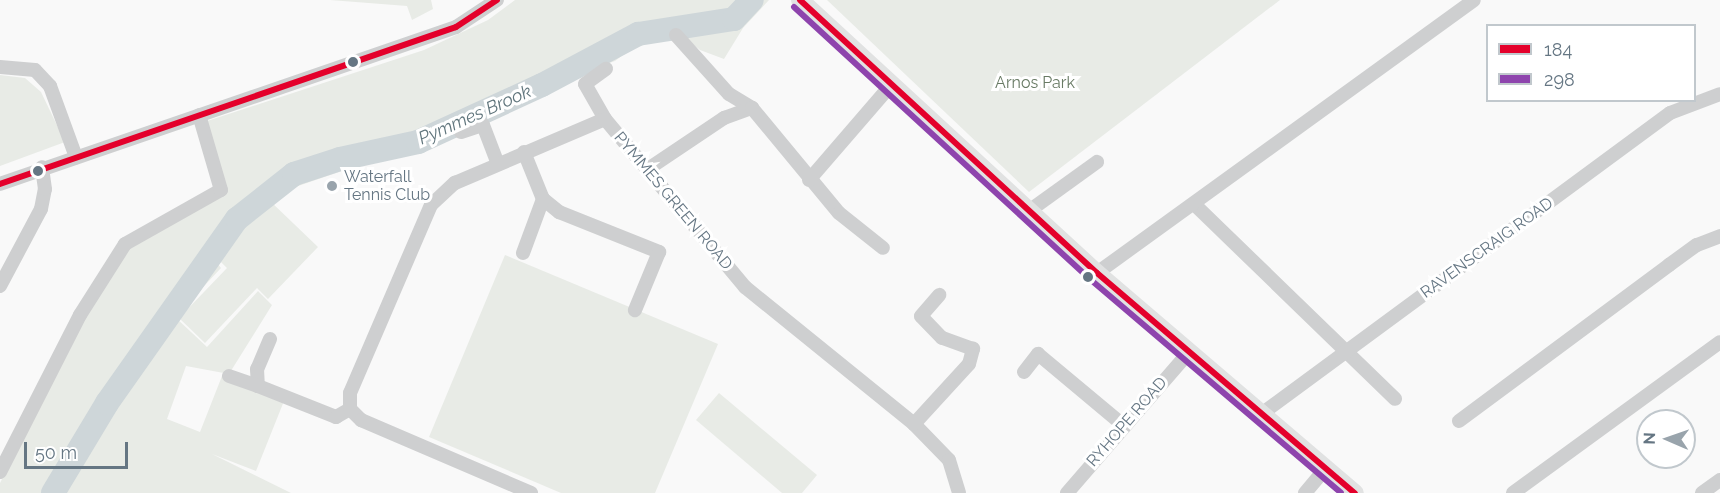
<!DOCTYPE html>
<html>
<head>
<meta charset="utf-8">
<style>
  body { margin:0 }
  #map { position:relative; width:1720px; height:493px; overflow:hidden; background:#f9f9f9; font-family:Raleway,sans-serif }
  div>[style] { position:absolute }
  [style*='--x'] { left:calc(var(--x)*1px); top:calc(var(--y)*1px); width:calc(var(--w)*1px); rotate:calc(var(--a)*1deg) }
  .green>* { inset:0; background:#e8ebe6 }
  .river>* { height:24px; margin:-12px; padding:0 12px; transform-origin:12px; border-radius:12px; background:#ced6d9 }
  .minor>* { height:14px; margin:-7px; padding:0 7px; transform-origin:7px; border-radius:7px; background:#cecfd0 }
  .major>* { height:18px; margin:-9px; padding:0 9px; transform-origin:9px; border-radius:9px; background:#e1e2e2 }
  .bus-1>* { height:6px; margin:-3px; padding:0 3px; transform-origin:3px; border-radius:3px; background:#e4002b }
  .bus-2>* { height:6px; margin:-3px; padding:0 3px; transform-origin:3px; border-radius:3px; background:#8e44ad }
  .dots>* { width:16px; height:16px; translate:-50% -50%; box-sizing:border-box; border:3px solid #fff; border-radius:50% }
  span { translate:-50% -50%; white-space:nowrap; text-align:center; line-height:1.15; -webkit-text-stroke:6px #fff; paint-order:stroke }
  .park-label { font-size:16px; color:#687a64 }
  .poi-label { font-size:16px; color:#657683 }
  .left { translate:0 -50%; text-align:left }
  .street-label { font-size:16px; color:#657683 }
  .water-label { font-size:18px; color:#60757c; font-style:italic }
  .legend { position:absolute; left:1486px; top:24px; width:210px; height:78px; box-sizing:border-box; background:#fff; border:2px solid #c1c8cd; margin:0; padding:8px 10px; list-style:none; font-size:18px; color:#657683 }
  .legend li { display:flex; align-items:center; gap:12px; height:30px }
  .legend b { width:30px; border:2px solid #c1c8cd }
  .north { position:absolute; left:1636px; top:409px; width:60px; height:60px; box-sizing:border-box; background:#fff; border:2px solid #c1c8cd; border-radius:50%; rotate:272deg; font-size:16px; font-weight:700; line-height:24px; text-align:center; color:#657683 }
  .north::after { content:''; display:block; margin:auto; width:21px; height:27px; background:#99a4ac; clip-path:polygon(50% 0,100% 100%,50% 72%,0 100%) }
  .scale { position:absolute; left:24px; top:442px; width:104px; height:27px; box-sizing:border-box; border:3px solid #657683; border-top:0; padding-left:8px; font-size:18px; line-height:21px; white-space:nowrap; color:#657683; -webkit-text-stroke:4px #fff; paint-order:stroke }
</style>
</head>
<body>
<div id="map">
  <div class="green">
    <i style="clip-path:polygon(330px 0,431px 0,433px 9px,412px 20px,407px 6px)"></i>
    <i style="clip-path:polygon(515px 0,769px 0,743px 28px,724px 59px,700px 50px,667px 22px,615px 61px,570px 77px,412px 147px,269px 196px,211px 255px,221px 268px,175px 317px,207px 347px,258px 291px,272px 305px,229px 374px,186px 366px,167px 419px,200px 432px,222px 376px,284px 401px,256px 471px,212px 454px,291px 493px,0 493px,0 483px,81px 322px,128px 248px,224px 191px,204px 122px,424px 50px,488px 20px)"></i>
    <i style="clip-path:polygon(827px 0,1280px 0,1029px 192px)"></i>
    <i style="clip-path:polygon(0 75px,25px 78px,41px 92px,65px 142px,0 166px)"></i>
    <i style="clip-path:polygon(269px 200px,318px 247px,268px 299px,257px 288px,205px 343px,179px 318px,227px 268px,215px 256px)"></i>
    <i style="clip-path:polygon(505px 255px,718px 344px,655px 493px,561px 493px,429px 437px)"></i>
    <i style="clip-path:polygon(719px 393px,817px 475px,802px 493px,782px 493px,696px 420px)"></i>
  </div>
  <div class="river">
    <i style="--x:53;--y:493;--w:105;--a:-59"></i>
    <i style="--x:107;--y:403;--w:225;--a:-54.8"></i>
    <i style="--x:237;--y:219;--w:73;--a:-38.3"></i>
    <i style="--x:294;--y:174;--w:48;--a:-18.1"></i>
    <i style="--x:340;--y:159;--w:80;--a:-12.3"></i>
    <i style="--x:418;--y:142;--w:136;--a:-24.7"></i>
    <i style="--x:542;--y:85;--w:109;--a:-28"></i>
    <i style="--x:638;--y:34;--w:97;--a:-8.9"></i>
    <i style="--x:734;--y:19;--w:26;--a:-47"></i>
  </div>
  <div class="minor">
    <i style="--x:676;--y:35;--w:79;--a:48.1"></i>
    <i style="--x:729;--y:94;--w:27;--a:31"></i>
    <i style="--x:0;--y:67;--w:35;--a:5"></i>
    <i style="--x:35;--y:70;--w:22;--a:47"></i>
    <i style="--x:50;--y:86;--w:76;--a:69.9"></i>
    <i style="--x:605;--y:119;--w:40;--a:-119.7"></i>
    <i style="--x:585;--y:84;--w:26;--a:-36"></i>
    <i style="--x:461;--y:132;--w:23;--a:-18"></i>
    <i style="--x:483;--y:125;--w:42;--a:69"></i>
    <i style="--x:524;--y:152;--w:51;--a:68"></i>
    <i style="--x:543;--y:199;--w:21;--a:39"></i>
    <i style="--x:559;--y:212;--w:108;--a:21.8"></i>
    <i style="--x:659;--y:252;--w:63;--a:112.5"></i>
    <i style="--x:648;--y:169;--w:92;--a:-33.9"></i>
    <i style="--x:724;--y:118;--w:30;--a:-20"></i>
    <i style="--x:752;--y:108;--w:136;--a:50.4"></i>
    <i style="--x:839;--y:213;--w:56;--a:38.5"></i>
    <i style="--x:809;--y:180;--w:125;--a:-49.2"></i>
    <i style="--x:0;--y:184;--w:482;--a:-19"></i>
    <i style="--x:456;--y:27;--w:49;--a:-33.4"></i>
    <i style="--x:1194;--y:204;--w:280;--a:44.1"></i>
    <i style="--x:1029;--y:211;--w:84;--a:-35.8"></i>
    <i style="--x:523;--y:253;--w:58;--a:-69.7"></i>
    <i style="--x:1097;--y:273;--w:465;--a:-35.9"></i>
    <i style="--x:0;--y:286;--w:87;--a:-62"></i>
    <i style="--x:41;--y:209;--w:20;--a:-79"></i>
    <i style="--x:45;--y:189;--w:22;--a:-98"></i>
    <i style="--x:270;--y:339;--w:33;--a:113"></i>
    <i style="--x:257;--y:369;--w:17;--a:87"></i>
    <i style="--x:258;--y:386;--w:84;--a:21.7"></i>
    <i style="--x:336;--y:417;--w:16;--a:-30"></i>
    <i style="--x:1024;--y:372;--w:23;--a:-52"></i>
    <i style="--x:1038;--y:354;--w:111;--a:39.9"></i>
    <i style="--x:229;--y:376;--w:31;--a:19"></i>
    <i style="--x:350;--y:409;--w:16;--a:-90"></i>
    <i style="--x:350;--y:393;--w:205;--a:-66.7"></i>
    <i style="--x:431;--y:205;--w:33;--a:-43"></i>
    <i style="--x:455;--y:183;--w:163;--a:-23.1"></i>
    <i style="--x:605;--y:119;--w:219;--a:50.2"></i>
    <i style="--x:745;--y:287;--w:218;--a:39"></i>
    <i style="--x:914;--y:424;--w:50;--a:45.8"></i>
    <i style="--x:949;--y:460;--w:34;--a:73"></i>
    <i style="--x:350;--y:409;--w:16;--a:45"></i>
    <i style="--x:361;--y:420;--w:185;--a:23.2"></i>
    <i style="--x:1260;--y:415;--w:509;--a:-36.37"></i>
    <i style="--x:1670;--y:113;--w:53;--a:-20.8"></i>
    <i style="--x:1459;--y:421;--w:262;--a:-36.6"></i>
    <i style="--x:1669;--y:265;--w:34;--a:-36"></i>
    <i style="--x:1697;--y:245;--w:25;--a:-21"></i>
    <i style="--x:914;--y:424;--w:81;--a:-47.5"></i>
    <i style="--x:969;--y:364;--w:16;--a:-75"></i>
    <i style="--x:973;--y:349;--w:33;--a:-160"></i>
    <i style="--x:942;--y:338;--w:30;--a:-134"></i>
    <i style="--x:921;--y:316;--w:28;--a:-49"></i>
    <i style="--x:0;--y:472;--w:176;--a:-63"></i>
    <i style="--x:80;--y:315;--w:84;--a:-57.6"></i>
    <i style="--x:125;--y:244;--w:110;--a:-29.4"></i>
    <i style="--x:221;--y:190;--w:78;--a:-106.3"></i>
    <i style="--x:1067;--y:493;--w:186;--a:-49.1"></i>
    <i style="--x:1305;--y:493;--w:31;--a:-50"></i>
    <i style="--x:1513;--y:493;--w:256;--a:-36.1"></i>
    <i style="--x:1702;--y:493;--w:22;--a:-36"></i>
  </div>
  <div class="major">
    <i style="--x:800;--y:0;--w:403;--a:42.6"></i>
    <i style="--x:1097;--y:273;--w:339;--a:40.5"></i>
  </div>
  <div class="bus-1">
    <i style="--x:800;--y:0;--w:403;--a:42.6"></i>
    <i style="--x:1097;--y:273;--w:339;--a:40.5"></i>
    <i style="--x:0;--y:184;--w:482;--a:-19"></i>
    <i style="--x:456;--y:27;--w:49;--a:-33.4"></i>
  </div>
  <div class="bus-2">
    <i style="--x:794;--y:7;--w:403;--a:42.6"></i>
    <i style="--x:1091;--y:280;--w:328;--a:40.4"></i>
  </div>
  <div class="dots">
    <i style="left:353px;top:62px;background:#657683"></i>
    <i style="left:38px;top:171px;background:#657683"></i>
    <i style="left:332px;top:186px;background:#99a4ac"></i>
    <i style="left:1088px;top:277px;background:#657683"></i>
  </div>
  <div class="park-label">
    <span style="left:1035px;top:83px">Arnos Park</span>
  </div>
  <div class="poi-label">
    <span class="left" style="left:344px;top:186px">Waterfall<br>Tennis Club</span>
  </div>
  <div class="street-label">
    <span style="left:673px;top:201px;rotate:50deg">PYMMES GREEN ROAD</span>
    <span style="left:1487px;top:248px;rotate:-36deg">RAVENSCRAIG ROAD</span>
    <span style="left:1127px;top:422px;rotate:-49deg">RYHOPE ROAD</span>
  </div>
  <div class="water-label">
    <span style="left:475px;top:115px;rotate:-24deg">Pymmes Brook</span>
  </div>
  <ul class="legend">
  <li><b style="height:8px;background:#e4002b"></b>184</li>
  <li><b style="height:8px;background:#8e44ad"></b>298</li>
  </ul>
  <div class="north">N</div>
  <div class="scale">50 m</div>
</div>
</body>
</html>
